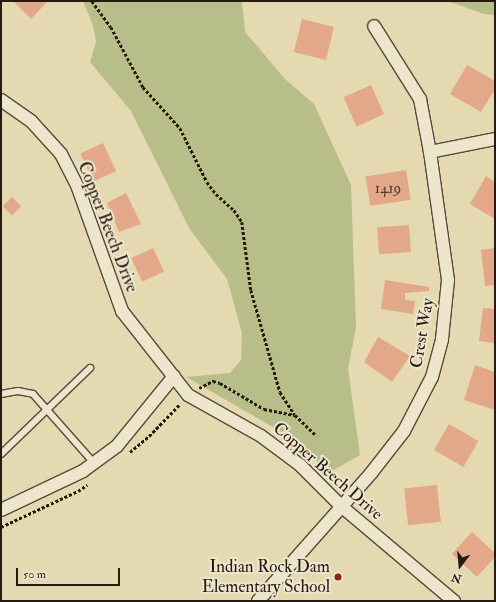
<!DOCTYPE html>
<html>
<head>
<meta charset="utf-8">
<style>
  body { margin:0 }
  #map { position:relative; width:496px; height:602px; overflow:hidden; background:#e5d9b1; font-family:"IM FELL Double Pica",serif }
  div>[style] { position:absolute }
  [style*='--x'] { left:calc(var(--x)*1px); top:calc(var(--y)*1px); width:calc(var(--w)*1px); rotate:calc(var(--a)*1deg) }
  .green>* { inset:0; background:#b8be89 }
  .building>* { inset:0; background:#e3a88a; transform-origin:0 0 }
  .path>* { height:2.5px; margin-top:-1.25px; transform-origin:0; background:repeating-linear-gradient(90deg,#261a12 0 3px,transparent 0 5px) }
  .roads { filter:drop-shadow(1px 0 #564a3a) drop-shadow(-1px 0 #564a3a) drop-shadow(0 1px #564a3a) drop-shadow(0 -1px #564a3a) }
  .service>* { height:6px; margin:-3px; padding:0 3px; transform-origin:3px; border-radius:3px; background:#eee6cc }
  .minor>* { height:12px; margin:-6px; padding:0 6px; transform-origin:6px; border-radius:6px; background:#eee6cc }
  .dots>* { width:11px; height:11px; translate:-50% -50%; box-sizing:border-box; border:2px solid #eee6cc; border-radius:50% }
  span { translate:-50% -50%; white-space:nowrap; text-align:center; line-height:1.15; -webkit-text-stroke:4px #eee6cc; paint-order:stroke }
  .number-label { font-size:15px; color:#553e30 }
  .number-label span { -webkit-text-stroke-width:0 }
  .street-label { font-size:17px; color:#261a12 }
  .poi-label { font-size:17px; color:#261a12 }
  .right { translate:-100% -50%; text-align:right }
  .frame { position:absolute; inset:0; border:2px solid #261a12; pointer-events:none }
  .north { position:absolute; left:440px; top:546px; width:40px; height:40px; -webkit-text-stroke:3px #eee6cc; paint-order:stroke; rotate:196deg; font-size:11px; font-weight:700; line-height:16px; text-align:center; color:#261a12 }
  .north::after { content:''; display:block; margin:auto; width:14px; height:18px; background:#261a12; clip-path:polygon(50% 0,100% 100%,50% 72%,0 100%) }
  .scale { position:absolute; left:16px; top:568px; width:104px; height:18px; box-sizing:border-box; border:2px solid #261a12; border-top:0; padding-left:5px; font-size:12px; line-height:14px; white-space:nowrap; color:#261a12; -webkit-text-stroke:3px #eee6cc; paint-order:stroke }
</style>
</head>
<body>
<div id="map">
  <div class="green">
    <i style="clip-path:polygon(83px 1px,242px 1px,245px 32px,285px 79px,314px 104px,351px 185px,356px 328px,348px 368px,360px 455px,330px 472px,278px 430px,186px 377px,230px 373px,241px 360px,242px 333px,227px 279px,189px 228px,131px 111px,90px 62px,96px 42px,93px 25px)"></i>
    <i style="clip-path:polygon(447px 1px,495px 1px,495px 15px,484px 14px)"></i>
  </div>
  <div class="building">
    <i style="clip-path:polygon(13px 1px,48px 1px,31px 19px)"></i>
    <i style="left:302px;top:19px;width:33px;height:34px;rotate:14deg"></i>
    <i style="clip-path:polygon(467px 65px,495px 81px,495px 89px,481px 112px,450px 94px)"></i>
    <i style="left:371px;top:85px;width:32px;height:30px;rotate:66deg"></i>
    <i style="left:103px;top:143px;width:31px;height:25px;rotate:65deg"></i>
    <i style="left:406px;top:170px;width:30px;height:41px;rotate:81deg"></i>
    <i style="clip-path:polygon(486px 176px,495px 182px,495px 219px,470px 204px)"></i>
    <i style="clip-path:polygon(126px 193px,141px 224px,119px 232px,107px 203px)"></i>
    <i style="left:12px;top:197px;width:13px;height:13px;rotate:45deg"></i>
    <i style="left:409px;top:225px;width:27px;height:32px;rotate:86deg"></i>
    <i style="left:153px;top:248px;width:26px;height:24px;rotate:65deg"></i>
    <i style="clip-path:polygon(495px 248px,495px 285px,485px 286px,481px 250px)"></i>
    <i style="clip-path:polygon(385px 280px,429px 287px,429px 291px,405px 293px,405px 300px,415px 301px,413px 314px,381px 309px)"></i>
    <i style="clip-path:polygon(483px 308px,495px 309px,495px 343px,479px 341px)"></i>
    <i style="clip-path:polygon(378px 337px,410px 356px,392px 382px,364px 362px)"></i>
    <i style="clip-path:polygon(475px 365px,495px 372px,495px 410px,464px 400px)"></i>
    <i style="left:449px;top:424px;width:34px;height:30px;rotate:30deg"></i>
    <i style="left:437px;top:485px;width:37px;height:33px;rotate:84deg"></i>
    <i style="clip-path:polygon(472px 532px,495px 553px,495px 557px,477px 577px,452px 554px)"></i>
  </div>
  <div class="path">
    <i style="--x:92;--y:1;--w:32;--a:54"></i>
    <i style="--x:111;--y:27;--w:68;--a:61.9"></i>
    <i style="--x:143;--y:87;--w:55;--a:47.9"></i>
    <i style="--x:180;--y:128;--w:60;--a:63.4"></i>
    <i style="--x:207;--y:182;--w:15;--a:53"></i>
    <i style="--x:216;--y:194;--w:24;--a:42"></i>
    <i style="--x:234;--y:210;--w:14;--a:56"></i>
    <i style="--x:242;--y:222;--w:69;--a:82.5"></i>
    <i style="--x:251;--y:290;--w:106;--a:74.1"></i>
    <i style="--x:280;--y:392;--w:27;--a:57"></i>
    <i style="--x:295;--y:415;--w:30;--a:44"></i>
    <i style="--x:199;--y:388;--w:16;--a:-27"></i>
    <i style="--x:213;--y:381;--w:7;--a:16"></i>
    <i style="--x:220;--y:383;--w:51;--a:30.6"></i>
    <i style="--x:264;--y:409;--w:31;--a:11"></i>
    <i style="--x:130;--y:452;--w:25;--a:-40"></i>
    <i style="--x:149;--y:436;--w:45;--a:-45.9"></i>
    <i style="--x:1;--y:527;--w:85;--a:-25.1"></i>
    <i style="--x:78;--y:491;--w:11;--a:-34"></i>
  </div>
  <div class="roads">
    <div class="service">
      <i style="--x:1;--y:394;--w:17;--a:-10"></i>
      <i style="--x:18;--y:391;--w:15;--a:11"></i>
      <i style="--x:33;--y:394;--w:92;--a:48.5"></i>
      <i style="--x:1;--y:454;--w:124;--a:-44"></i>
    </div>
    <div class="minor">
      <i style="--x:1;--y:100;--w:37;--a:35"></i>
      <i style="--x:31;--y:121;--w:45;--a:47.7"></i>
      <i style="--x:61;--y:154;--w:38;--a:63"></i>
      <i style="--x:78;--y:188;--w:131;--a:70.3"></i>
      <i style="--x:122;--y:311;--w:107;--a:51.8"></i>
      <i style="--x:188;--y:395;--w:84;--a:29.3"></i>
      <i style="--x:261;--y:436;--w:49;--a:36.6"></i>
      <i style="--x:300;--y:465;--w:58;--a:45"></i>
      <i style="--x:341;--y:506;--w:148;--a:40.1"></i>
      <i style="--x:430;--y:152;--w:66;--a:-11.3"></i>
      <i style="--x:1;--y:510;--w:91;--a:-25.4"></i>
      <i style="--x:83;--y:471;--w:42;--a:-36.3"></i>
      <i style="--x:117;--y:446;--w:90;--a:-50.8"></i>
      <i style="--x:258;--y:601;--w:172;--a:-48.5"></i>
      <i style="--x:372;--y:472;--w:52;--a:-52"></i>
      <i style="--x:404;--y:431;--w:61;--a:-62.6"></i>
      <i style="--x:432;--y:377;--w:39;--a:-75"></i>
      <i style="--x:442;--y:339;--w:59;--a:-84.2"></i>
      <i style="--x:448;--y:280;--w:129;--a:-98"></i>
      <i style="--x:430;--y:152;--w:54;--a:-100.7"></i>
      <i style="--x:420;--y:99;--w:86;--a:-122.2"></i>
    </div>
  </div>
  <div class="dots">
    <i style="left:338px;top:577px;background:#8f2418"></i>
  </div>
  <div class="number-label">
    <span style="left:388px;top:189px">1419</span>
  </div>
  <div class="street-label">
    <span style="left:108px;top:227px;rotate:69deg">Copper Beech Drive</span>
    <span style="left:422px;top:333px;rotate:-80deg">Crest Way</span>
    <span style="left:328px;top:471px;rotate:41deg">Copper Beech Drive</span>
  </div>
  <div class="poi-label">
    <span class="right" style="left:330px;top:577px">Indian Rock Dam<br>Elementary School</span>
  </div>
  <div class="frame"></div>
  <div class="north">N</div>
  <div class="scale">50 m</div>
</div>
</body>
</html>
